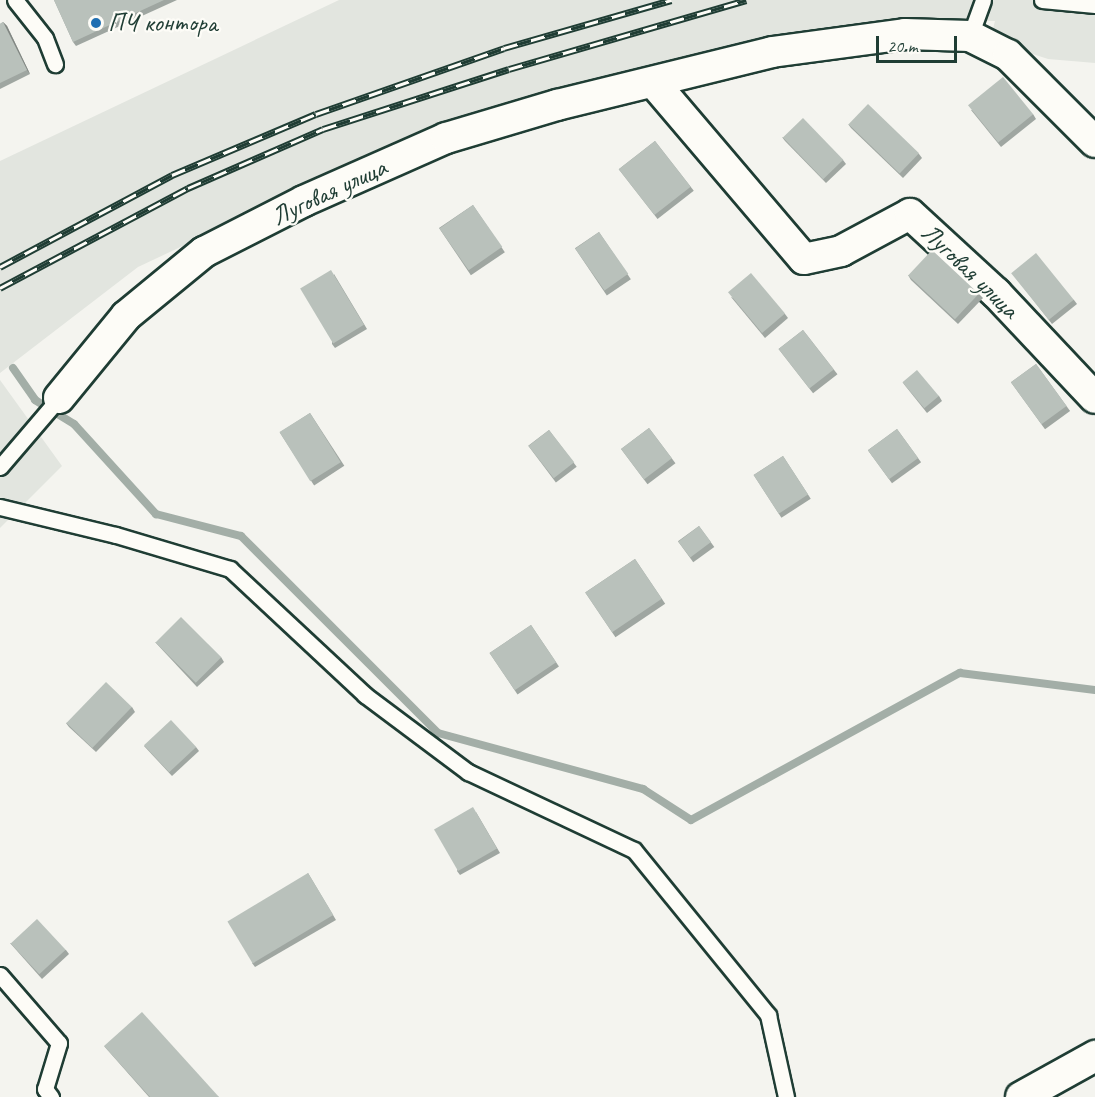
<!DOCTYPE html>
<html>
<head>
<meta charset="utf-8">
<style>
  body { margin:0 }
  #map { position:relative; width:1095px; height:1097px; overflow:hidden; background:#f4f4ef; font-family:Caveat,sans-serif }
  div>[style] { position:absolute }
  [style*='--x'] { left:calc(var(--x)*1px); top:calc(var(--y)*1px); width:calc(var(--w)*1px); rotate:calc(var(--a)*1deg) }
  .built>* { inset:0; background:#e2e5df }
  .stream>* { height:8px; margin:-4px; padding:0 4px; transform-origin:4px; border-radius:4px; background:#a3aea7 }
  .roads { filter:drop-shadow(2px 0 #1f3d34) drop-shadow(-2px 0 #1f3d34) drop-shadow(0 2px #1f3d34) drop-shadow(0 -2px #1f3d34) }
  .lane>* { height:15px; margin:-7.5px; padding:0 7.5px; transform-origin:7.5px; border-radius:7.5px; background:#fdfcf7 }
  .street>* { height:30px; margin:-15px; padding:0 15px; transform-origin:15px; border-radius:15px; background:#fdfcf7 }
  .rail>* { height:7px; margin-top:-3.5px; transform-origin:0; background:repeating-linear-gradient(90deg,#fdfcf7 0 14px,#1f3d34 0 28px); box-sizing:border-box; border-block:2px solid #1f3d34 }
  .wall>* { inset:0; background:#9fa6a1; transform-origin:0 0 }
  .shaded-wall>* { inset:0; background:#828783 }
  .building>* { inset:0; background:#b9c1bb; transform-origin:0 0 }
  .dots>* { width:16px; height:16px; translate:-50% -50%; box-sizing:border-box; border:3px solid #fdfcf7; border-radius:50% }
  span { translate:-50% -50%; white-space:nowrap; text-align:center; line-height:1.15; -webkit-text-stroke:4.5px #fdfcf7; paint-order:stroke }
  .poi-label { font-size:26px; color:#1f3d34 }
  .left { translate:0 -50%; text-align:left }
  .street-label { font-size:26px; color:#1f3d34 }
  .scale { position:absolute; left:876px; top:36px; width:81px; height:27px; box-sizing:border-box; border:3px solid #1f3d34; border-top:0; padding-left:8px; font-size:18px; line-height:21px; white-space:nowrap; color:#1f3d34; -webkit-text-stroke:4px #fdfcf7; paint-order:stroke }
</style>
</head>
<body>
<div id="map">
  <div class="built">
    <i style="clip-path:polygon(339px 0,1095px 0,1095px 63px,1048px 59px,990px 40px,995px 21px,887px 20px,628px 70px,342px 171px,138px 267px,0 373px,0 161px)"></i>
    <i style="clip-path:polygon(0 380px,62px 466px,0 528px)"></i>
  </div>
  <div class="stream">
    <i style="--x:13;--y:368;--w:39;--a:55"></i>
    <i style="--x:35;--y:400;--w:46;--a:31.6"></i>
    <i style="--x:74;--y:424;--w:122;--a:47.7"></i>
    <i style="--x:156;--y:514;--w:88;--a:14.5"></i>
    <i style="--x:241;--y:536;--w:279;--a:45"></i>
    <i style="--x:438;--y:733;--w:213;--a:15.3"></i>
    <i style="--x:643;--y:789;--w:57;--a:32.9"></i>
    <i style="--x:691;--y:820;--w:307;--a:-28.7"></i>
    <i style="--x:960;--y:673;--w:136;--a:7.2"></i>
  </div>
  <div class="roads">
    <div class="lane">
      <i style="--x:15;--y:0;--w:48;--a:51.7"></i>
      <i style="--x:45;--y:38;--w:28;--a:69"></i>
      <i style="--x:1042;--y:0;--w:53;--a:5.4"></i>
      <i style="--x:970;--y:36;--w:38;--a:-70"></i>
      <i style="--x:0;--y:467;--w:91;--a:-49.5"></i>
      <i style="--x:0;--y:507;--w:119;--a:13.6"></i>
      <i style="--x:116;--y:535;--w:119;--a:16.6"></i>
      <i style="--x:230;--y:569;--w:185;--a:43"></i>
      <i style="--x:365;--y:695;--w:129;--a:36.8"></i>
      <i style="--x:468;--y:772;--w:183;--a:25.2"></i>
      <i style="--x:634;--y:850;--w:213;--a:50.9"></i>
      <i style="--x:768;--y:1015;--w:84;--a:77.6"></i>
      <i style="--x:0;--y:975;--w:90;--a:49.1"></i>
      <i style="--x:59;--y:1043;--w:48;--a:106.9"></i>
      <i style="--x:45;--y:1089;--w:10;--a:53"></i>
    </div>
    <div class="street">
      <i style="--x:654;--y:83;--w:231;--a:49.6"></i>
      <i style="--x:804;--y:259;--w:38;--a:-12"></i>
      <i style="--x:841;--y:251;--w:78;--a:-28.2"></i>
      <i style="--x:910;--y:214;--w:117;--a:42.6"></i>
      <i style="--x:996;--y:293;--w:144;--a:46.7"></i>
      <i style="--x:59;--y:398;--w:106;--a:-50.7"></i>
      <i style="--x:126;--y:316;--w:101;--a:-39.4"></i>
      <i style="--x:204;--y:252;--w:112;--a:-27"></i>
      <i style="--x:304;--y:201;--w:155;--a:-23.9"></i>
      <i style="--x:446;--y:138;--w:116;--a:-16.6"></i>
      <i style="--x:557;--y:105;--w:221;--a:-13.8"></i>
      <i style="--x:772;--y:52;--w:134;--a:-7.7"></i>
      <i style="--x:905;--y:34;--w:65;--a:1.8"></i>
      <i style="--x:970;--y:36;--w:42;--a:26.6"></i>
      <i style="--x:1008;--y:55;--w:123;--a:45"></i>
      <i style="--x:1021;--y:1097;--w:85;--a:-29"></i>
    </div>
  </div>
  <div class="rail">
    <i style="--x:0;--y:267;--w:195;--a:-28.1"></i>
    <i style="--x:172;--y:175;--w:156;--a:-23"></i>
    <i style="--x:316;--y:114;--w:199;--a:-19.3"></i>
    <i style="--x:504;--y:48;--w:174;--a:-16"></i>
    <i style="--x:0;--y:288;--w:213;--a:-28"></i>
    <i style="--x:188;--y:188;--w:147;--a:-23.6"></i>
    <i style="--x:323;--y:129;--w:195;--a:-17.9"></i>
    <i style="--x:509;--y:69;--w:247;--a:-16.2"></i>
  </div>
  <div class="wall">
    <i style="clip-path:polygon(54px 0,177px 0,76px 46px,73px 42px)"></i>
    <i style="clip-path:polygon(3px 22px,7px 26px,30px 74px,0 89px,0 24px)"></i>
    <i style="clip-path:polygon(971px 110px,1033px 114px,1036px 119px,1001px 147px)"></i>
    <i style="clip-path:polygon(848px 124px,919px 154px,922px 158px,903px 178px,851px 128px)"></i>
    <i style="clip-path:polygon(782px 137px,843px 160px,846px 164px,826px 183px,785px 141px)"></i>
    <i style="left:655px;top:141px;width:63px;height:46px;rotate:52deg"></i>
    <i style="left:473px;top:205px;width:57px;height:41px;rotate:56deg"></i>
    <i style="left:599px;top:232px;width:57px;height:29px;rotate:56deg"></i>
    <i style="clip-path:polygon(334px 274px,367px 329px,335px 348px,332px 344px)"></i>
    <i style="clip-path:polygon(908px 275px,979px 294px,983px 298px,958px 324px,911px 280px)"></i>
    <i style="clip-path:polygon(1015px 277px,1074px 300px,1077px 304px,1052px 324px)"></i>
    <i style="clip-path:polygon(731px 297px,785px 314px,788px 318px,765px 338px)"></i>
    <i style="left:803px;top:330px;width:56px;height:31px;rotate:52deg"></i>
    <i style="left:1036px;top:364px;width:58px;height:31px;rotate:54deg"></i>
    <i style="clip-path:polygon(903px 383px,939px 396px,942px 401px,927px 413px)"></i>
    <i style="left:310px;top:413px;width:63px;height:36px;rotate:57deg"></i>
    <i style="left:649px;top:428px;width:44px;height:35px;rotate:53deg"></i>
    <i style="left:897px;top:429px;width:41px;height:36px;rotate:54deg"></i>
    <i style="left:549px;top:430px;width:46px;height:26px;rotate:53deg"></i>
    <i style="left:783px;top:456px;width:51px;height:35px;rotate:57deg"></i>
    <i style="left:699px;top:526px;width:26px;height:26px;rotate:54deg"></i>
    <i style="left:635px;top:559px;width:54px;height:60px;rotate:56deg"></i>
    <i style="left:531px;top:625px;width:50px;height:50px;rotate:56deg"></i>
    <i style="clip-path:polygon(155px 642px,221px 657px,224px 662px,197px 687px)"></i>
    <i style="clip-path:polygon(132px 707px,135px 712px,96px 752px,69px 727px,66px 723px)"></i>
    <i style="clip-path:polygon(144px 746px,196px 747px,199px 751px,172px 776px)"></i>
    <i style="clip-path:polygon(476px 812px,500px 853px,460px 875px,457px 871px)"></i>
    <i style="clip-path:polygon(308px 873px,336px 920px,255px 967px,252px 963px)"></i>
    <i style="clip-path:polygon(10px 943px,66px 950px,69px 954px,42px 979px)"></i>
    <i style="clip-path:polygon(104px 1046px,219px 1097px,149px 1097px)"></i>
  </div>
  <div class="shaded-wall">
    <i style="clip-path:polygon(3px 22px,7px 26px,30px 74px,27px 70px)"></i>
  </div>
  <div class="building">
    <i style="clip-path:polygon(54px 0,164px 0,73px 42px)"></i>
    <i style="clip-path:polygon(3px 22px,27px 70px,0 83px,0 24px)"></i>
    <i style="left:1003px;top:77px;width:48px;height:45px;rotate:51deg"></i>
    <i style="left:868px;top:104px;width:71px;height:28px;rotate:44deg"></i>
    <i style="left:803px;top:118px;width:58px;height:28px;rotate:46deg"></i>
    <i style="left:655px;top:141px;width:58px;height:46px;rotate:52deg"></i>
    <i style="left:473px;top:205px;width:51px;height:41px;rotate:55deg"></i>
    <i style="left:599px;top:232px;width:51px;height:29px;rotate:55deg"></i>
    <i style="left:932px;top:250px;width:64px;height:35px;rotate:43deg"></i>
    <i style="left:1036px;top:253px;width:60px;height:32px;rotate:51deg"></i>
    <i style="left:331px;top:270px;width:64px;height:36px;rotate:59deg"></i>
    <i style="left:751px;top:273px;width:53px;height:30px;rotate:50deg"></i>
    <i style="left:803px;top:330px;width:50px;height:31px;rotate:52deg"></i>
    <i style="left:1036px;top:364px;width:52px;height:31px;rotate:54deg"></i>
    <i style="left:917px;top:370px;width:34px;height:19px;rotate:50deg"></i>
    <i style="left:310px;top:413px;width:58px;height:36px;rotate:58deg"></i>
    <i style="left:649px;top:428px;width:38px;height:35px;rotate:53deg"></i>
    <i style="left:897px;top:429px;width:36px;height:36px;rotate:54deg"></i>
    <i style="left:549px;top:430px;width:41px;height:26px;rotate:52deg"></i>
    <i style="left:783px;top:456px;width:46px;height:35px;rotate:57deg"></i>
    <i style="left:699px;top:526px;width:20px;height:26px;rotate:53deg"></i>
    <i style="left:635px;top:559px;width:48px;height:60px;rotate:56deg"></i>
    <i style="left:181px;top:617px;width:57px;height:36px;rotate:45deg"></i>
    <i style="left:531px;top:625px;width:45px;height:50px;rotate:56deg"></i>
    <i style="left:106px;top:682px;width:36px;height:57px;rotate:44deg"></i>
    <i style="left:171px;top:720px;width:37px;height:37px;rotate:47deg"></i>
    <i style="left:473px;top:807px;width:48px;height:45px;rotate:60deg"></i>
    <i style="left:308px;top:873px;width:49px;height:94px;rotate:59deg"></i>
    <i style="left:37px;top:919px;width:42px;height:36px;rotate:47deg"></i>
    <i style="clip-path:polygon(142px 1012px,219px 1097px,150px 1097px,104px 1046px)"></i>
  </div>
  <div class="dots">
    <i style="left:96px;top:23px;background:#1f6fb2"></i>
  </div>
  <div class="poi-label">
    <span class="left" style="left:108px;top:23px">ПЧ контора</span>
  </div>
  <div class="street-label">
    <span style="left:329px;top:192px;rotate:-25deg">Луговая улица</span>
    <span style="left:970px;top:271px;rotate:44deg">Луговая улица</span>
  </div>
  <div class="scale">20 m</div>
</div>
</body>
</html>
